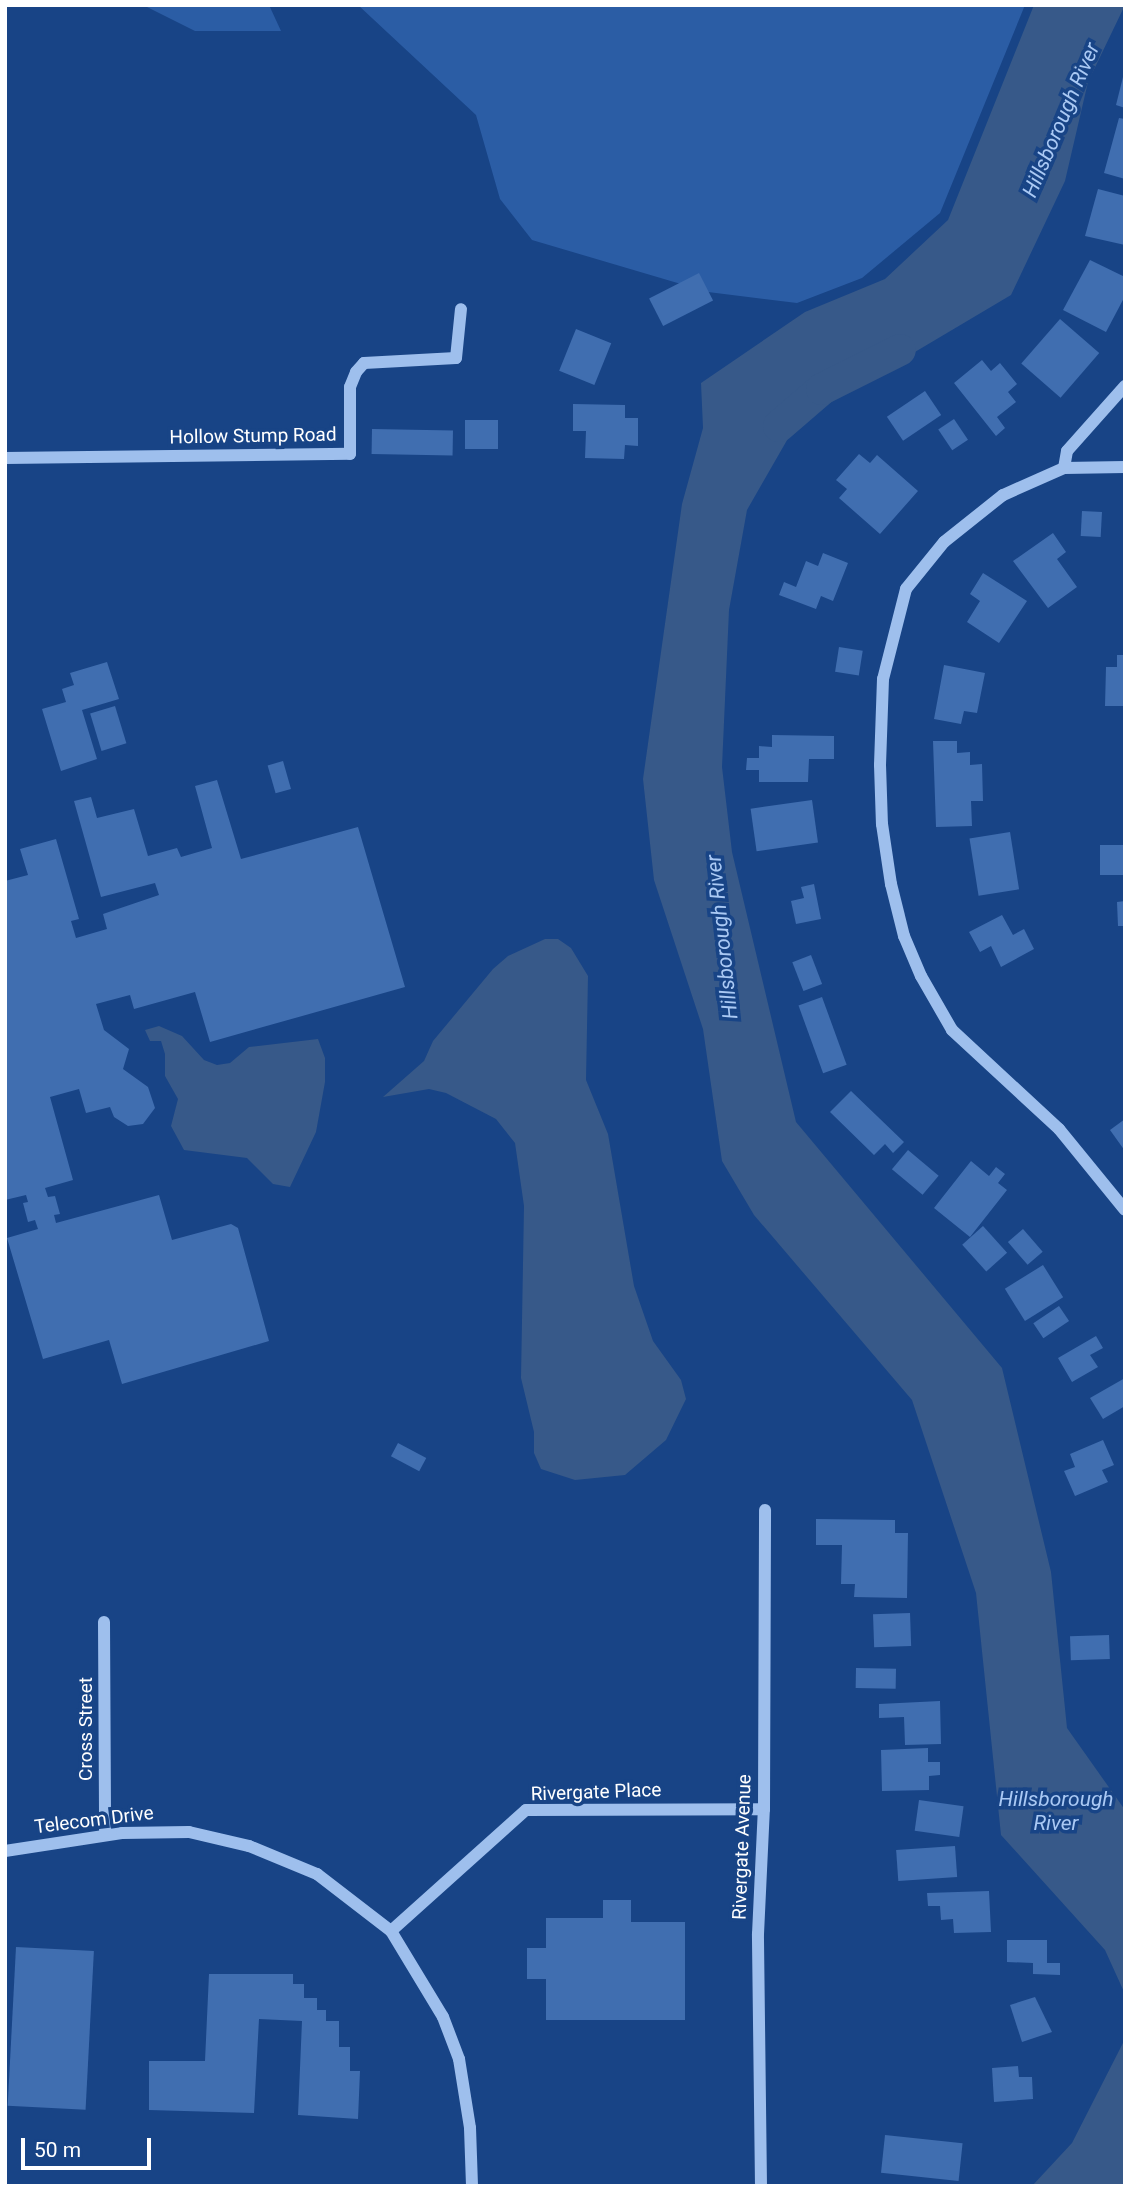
<!DOCTYPE html>
<html>
<head>
<meta charset="utf-8">
<style>
  body { margin:0 }
  #map { position:relative; width:1130px; height:2191px; overflow:hidden; background:#184486; font-family:Roboto,sans-serif }
  div>[style] { position:absolute }
  [style*='--x'] { left:calc(var(--x)*1px); top:calc(var(--y)*1px); width:calc(var(--w)*1px); rotate:calc(var(--a)*1deg) }
  .green>* { inset:0; background:#2b5da5 }
  .water>* { inset:0; background:#375989 }
  .river>* { height:32px; margin:-16px; padding:0 16px; transform-origin:16px; border-radius:16px; background:#375989 }
  .building>* { inset:0; background:#406eb0; transform-origin:0 0 }
  .minor>* { height:12px; margin:-6px; padding:0 6px; transform-origin:6px; border-radius:6px; background:#9ebfed }
  span { translate:-50% -50%; white-space:nowrap; text-align:center; line-height:1.15; -webkit-text-stroke:7px #184486; paint-order:stroke }
  .street-label { font-size:19px; color:#fff }
  .water-label { font-size:21px; color:#aac9f4; font-style:italic }
  .frame { position:absolute; inset:0; border:7px solid #fff; pointer-events:none }
  .scale { position:absolute; left:21px; top:2138px; width:130px; height:32px; box-sizing:border-box; border:4px solid #fff; border-top:0; padding-left:9px; font-size:21px; line-height:24px; white-space:nowrap; color:#fff; -webkit-text-stroke:5px #184486; paint-order:stroke }
</style>
</head>
<body>
<div id="map">
  <div class="green">
    <i style="clip-path:polygon(143px 5px,269px 5px,281px 31px,195px 31px)"></i>
    <i style="clip-path:polygon(358px 5px,1025px 5px,940px 213px,862px 278px,797px 303px,708px 292px,532px 240px,500px 199px,476px 115px)"></i>
  </div>
  <div class="water">
    <i style="clip-path:polygon(1034px 5px,1125px 5px,1088px 82px,1065px 181px,1011px 295px,893px 365px,825px 374px,747px 510px,729px 610px,722px 767px,732px 852px,796px 1122px,1002px 1368px,1051px 1572px,1067px 1728px,1125px 1810px,1125px 1994px,1105px 1950px,1001px 1835px,976px 1593px,912px 1400px,754px 1215px,722px 1161px,703px 1029px,654px 880px,643px 779px,682px 504px,703px 428px,701px 383px,805px 312px,885px 279px,948px 220px)"></i>
    <i style="clip-path:polygon(545px 939px,558px 939px,571px 948px,588px 976px,586px 1080px,608px 1134px,634px 1286px,653px 1341px,681px 1380px,686px 1399px,666px 1440px,625px 1475px,575px 1480px,541px 1469px,534px 1453px,534px 1432px,521px 1378px,524px 1206px,515px 1143px,496px 1119px,446px 1093px,429px 1089px,383px 1097px,424px 1061px,433px 1041px,493px 969px,508px 956px)"></i>
    <i style="clip-path:polygon(159px 1026px,182px 1036px,204px 1060px,217px 1065px,230px 1063px,249px 1047px,318px 1039px,325px 1058px,325px 1082px,316px 1132px,290px 1187px,273px 1184px,247px 1158px,184px 1150px,171px 1126px,178px 1099px,165px 1076px,165px 1054px,161px 1041px,150px 1041px,145px 1030px)"></i>
    <i style="clip-path:polygon(1125px 2039px,1125px 2186px,1032px 2186px,1072px 2143px)"></i>
  </div>
  <div class="river">
    <i style="--x:779;--y:426;--w:57;--a:-40.7"></i>
    <i style="--x:822;--y:389;--w:87;--a:-26.6"></i>
  </div>
  <div class="building">
    <i style="clip-path:polygon(1124px 73px,1125px 73px,1125px 108px,1116px 105px)"></i>
    <i style="clip-path:polygon(1119px 118px,1125px 119px,1125px 179px,1104px 173px)"></i>
    <i style="clip-path:polygon(1098px 189px,1125px 196px,1125px 245px,1085px 236px)"></i>
    <i style="clip-path:polygon(1090px 260px,1125px 277px,1125px 296px,1106px 332px,1063px 310px)"></i>
    <i style="left:699px;top:273px;width:31px;height:56px;rotate:63deg"></i>
    <i style="left:1060px;top:319px;width:52px;height:59px;rotate:41deg"></i>
    <i style="left:576px;top:329px;width:38px;height:45px;rotate:22deg"></i>
    <i style="clip-path:polygon(982px 360px,991px 371px,1000px 363px,1017px 384px,1008px 392px,1016px 402px,997px 417px,1005px 428px,996px 436px,954px 383px)"></i>
    <i style="left:925px;top:391px;width:29px;height:46px;rotate:56deg"></i>
    <i style="clip-path:polygon(573px 404px,625px 405px,625px 418px,638px 418px,638px 446px,625px 445px,624px 459px,585px 458px,586px 431px,573px 431px)"></i>
    <i style="left:954px;top:419px;width:25px;height:19px;rotate:56deg"></i>
    <i style="left:465px;top:420px;width:33px;height:29px"></i>
    <i style="left:372px;top:429px;width:81px;height:25px;rotate:1deg"></i>
    <i style="clip-path:polygon(859px 454px,870px 463px,877px 455px,918px 491px,880px 534px,839px 498px,847px 489px,836px 480px)"></i>
    <i style="left:1082px;top:511px;width:20px;height:25px;rotate:3deg"></i>
    <i style="clip-path:polygon(1053px 533px,1066px 552px,1057px 559px,1077px 587px,1048px 608px,1013px 561px)"></i>
    <i style="clip-path:polygon(823px 553px,848px 563px,833px 601px,821px 596px,816px 609px,779px 595px,784px 582px,796px 587px,806px 561px,818px 566px)"></i>
    <i style="clip-path:polygon(983px 573px,1027px 601px,999px 643px,967px 622px,980px 601px,970px 594px)"></i>
    <i style="left:839px;top:647px;width:24px;height:25px;rotate:9deg"></i>
    <i style="clip-path:polygon(1117px 655px,1125px 655px,1125px 706px,1105px 706px,1106px 667px,1117px 667px)"></i>
    <i style="clip-path:polygon(107px 662px,119px 699px,82px 710px,97px 759px,61px 771px,42px 709px,66px 702px,62px 689px,74px 685px,70px 673px)"></i>
    <i style="clip-path:polygon(944px 665px,985px 673px,977px 713px,964px 711px,961px 724px,934px 719px)"></i>
    <i style="left:115px;top:706px;width:39px;height:26px;rotate:73deg"></i>
    <i style="clip-path:polygon(772px 735px,834px 736px,834px 759px,809px 759px,808px 782px,759px 782px,759px 770px,746px 770px,747px 758px,759px 758px,759px 746px,772px 747px)"></i>
    <i style="clip-path:polygon(933px 741px,957px 741px,957px 753px,970px 752px,970px 765px,982px 764px,983px 801px,971px 801px,972px 826px,936px 827px)"></i>
    <i style="left:283px;top:761px;width:29px;height:16px;rotate:74deg"></i>
    <i style="clip-path:polygon(217px 780px,241px 859px,358px 827px,405px 987px,210px 1042px,195px 992px,134px 1009px,130px 995px,96px 1004px,104px 1030px,129px 1049px,123px 1069px,148px 1087px,155px 1108px,143px 1124px,128px 1126px,114px 1117px,110px 1107px,86px 1113px,79px 1089px,50px 1097px,73px 1180px,45px 1188px,48px 1197px,55px 1196px,60px 1214px,54px 1215px,56px 1223px,159px 1195px,172px 1240px,231px 1224px,238px 1228px,269px 1341px,122px 1384px,109px 1340px,43px 1359px,7px 1238px,38px 1229px,35px 1220px,28px 1222px,23px 1203px,28px 1202px,26px 1195px,5px 1200px,5px 881px,28px 875px,20px 849px,56px 839px,79px 919px,71px 921px,76px 938px,107px 929px,103px 914px,159px 895px,155px 883px,101px 897px,74px 801px,91px 797px,97px 818px,134px 809px,148px 856px,177px 848px,181px 857px,212px 848px,195px 786px)"></i>
    <i style="left:812px;top:800px;width:43px;height:62px;rotate:82deg"></i>
    <i style="left:1010px;top:832px;width:58px;height:41px;rotate:81deg"></i>
    <i style="left:1125px;top:845px;width:30px;height:25px;rotate:90deg"></i>
    <i style="clip-path:polygon(814px 884px,821px 919px,796px 924px,791px 901px,804px 898px,801px 887px)"></i>
    <i style="clip-path:polygon(1125px 901px,1125px 926px,1118px 926px,1117px 902px)"></i>
    <i style="clip-path:polygon(1002px 915px,1013px 935px,1024px 929px,1034px 949px,1001px 967px,991px 946px,980px 952px,969px 932px)"></i>
    <i style="left:811px;top:955px;width:31px;height:20px;rotate:69deg"></i>
    <i style="left:822px;top:997px;width:72px;height:25px;rotate:70deg"></i>
    <i style="clip-path:polygon(851px 1091px,904px 1142px,893px 1153px,885px 1144px,874px 1155px,830px 1112px)"></i>
    <i style="clip-path:polygon(1125px 1119px,1125px 1151px,1110px 1130px)"></i>
    <i style="left:908px;top:1150px;width:40px;height:25px;rotate:40deg"></i>
    <i style="clip-path:polygon(971px 1161px,989px 1176px,996px 1167px,1005px 1174px,998px 1183px,1007px 1190px,970px 1237px,934px 1208px)"></i>
    <i style="left:983px;top:1226px;width:36px;height:28px;rotate:48deg"></i>
    <i style="left:1023px;top:1229px;width:30px;height:20px;rotate:49deg"></i>
    <i style="left:1043px;top:1265px;width:38px;height:45px;rotate:58deg"></i>
    <i style="left:1059px;top:1306px;width:18px;height:31px;rotate:56deg"></i>
    <i style="clip-path:polygon(1096px 1336px,1103px 1348px,1090px 1355px,1098px 1367px,1072px 1382px,1058px 1358px)"></i>
    <i style="clip-path:polygon(1125px 1378px,1125px 1406px,1103px 1419px,1090px 1398px)"></i>
    <i style="clip-path:polygon(1103px 1440px,1114px 1465px,1102px 1470px,1108px 1482px,1075px 1496px,1064px 1471px,1075px 1467px,1070px 1454px)"></i>
    <i style="left:398px;top:1443px;width:32px;height:15px;rotate:28deg"></i>
    <i style="clip-path:polygon(816px 1519px,895px 1520px,895px 1533px,908px 1533px,907px 1598px,854px 1597px,855px 1584px,841px 1584px,842px 1545px,816px 1545px)"></i>
    <i style="left:910px;top:1613px;width:33px;height:37px;rotate:88deg"></i>
    <i style="left:1109px;top:1635px;width:24px;height:39px;rotate:88deg"></i>
    <i style="left:856px;top:1668px;width:40px;height:20px;rotate:1deg"></i>
    <i style="clip-path:polygon(940px 1701px,941px 1744px,905px 1745px,904px 1717px,879px 1718px,879px 1704px)"></i>
    <i style="clip-path:polygon(928px 1748px,928px 1762px,940px 1762px,940px 1775px,929px 1776px,929px 1790px,882px 1791px,881px 1750px)"></i>
    <i style="left:919px;top:1800px;width:45px;height:31px;rotate:8deg"></i>
    <i style="left:955px;top:1846px;width:31px;height:59px;rotate:86deg"></i>
    <i style="clip-path:polygon(989px 1891px,991px 1932px,954px 1933px,953px 1919px,941px 1920px,940px 1906px,928px 1906px,927px 1893px)"></i>
    <i style="clip-path:polygon(603px 1900px,631px 1900px,631px 1922px,685px 1922px,685px 2020px,546px 2020px,546px 1979px,527px 1979px,527px 1948px,546px 1948px,546px 1918px,603px 1918px)"></i>
    <i style="clip-path:polygon(1007px 1940px,1047px 1940px,1047px 1963px,1060px 1963px,1060px 1975px,1033px 1974px,1033px 1963px,1007px 1962px)"></i>
    <i style="left:16px;top:1947px;width:78px;height:159px;rotate:3deg"></i>
    <i style="clip-path:polygon(209px 1974px,293px 1974px,293px 1984px,304px 1984px,304px 1998px,317px 1998px,317px 2010px,326px 2010px,326px 2021px,339px 2021px,339px 2047px,350px 2047px,350px 2071px,360px 2071px,358px 2119px,298px 2115px,302px 2021px,259px 2019px,254px 2113px,149px 2110px,149px 2061px,205px 2061px)"></i>
    <i style="clip-path:polygon(1035px 1997px,1052px 2032px,1022px 2042px,1010px 2005px)"></i>
    <i style="clip-path:polygon(1018px 2066px,1019px 2077px,1032px 2077px,1033px 2099px,994px 2102px,992px 2068px)"></i>
    <i style="left:885px;top:2135px;width:78px;height:38px;rotate:6deg"></i>
  </div>
  <div class="minor">
    <i style="--x:5;--y:458;--w:345;--a:-0.7"></i>
    <i style="--x:350;--y:454;--w:67;--a:-90"></i>
    <i style="--x:350;--y:387;--w:16;--a:-68"></i>
    <i style="--x:356;--y:372;--w:12;--a:-48"></i>
    <i style="--x:364;--y:363;--w:92;--a:-3.1"></i>
    <i style="--x:456;--y:358;--w:49;--a:-84.2"></i>
    <i style="--x:1125;--y:467;--w:61;--a:179.1"></i>
    <i style="--x:1064;--y:468;--w:67;--a:156.1"></i>
    <i style="--x:1003;--y:495;--w:75;--a:141.5"></i>
    <i style="--x:944;--y:542;--w:60;--a:129"></i>
    <i style="--x:906;--y:589;--w:93;--a:104.3"></i>
    <i style="--x:883;--y:679;--w:86;--a:92"></i>
    <i style="--x:880;--y:765;--w:59;--a:88.1"></i>
    <i style="--x:882;--y:824;--w:61;--a:81.5"></i>
    <i style="--x:891;--y:884;--w:54;--a:76"></i>
    <i style="--x:904;--y:936;--w:43;--a:67"></i>
    <i style="--x:921;--y:976;--w:62;--a:60.1"></i>
    <i style="--x:952;--y:1030;--w:146;--a:42.8"></i>
    <i style="--x:1059;--y:1129;--w:104;--a:50.8"></i>
    <i style="--x:1064;--y:468;--w:17;--a:-80"></i>
    <i style="--x:1067;--y:451;--w:87;--a:-48.3"></i>
    <i style="--x:104;--y:1622;--w:213;--a:89.7"></i>
    <i style="--x:5;--y:1851;--w:118;--a:-8.7"></i>
    <i style="--x:122;--y:1833;--w:67;--a:-0.9"></i>
    <i style="--x:189;--y:1832;--w:62;--a:13.1"></i>
    <i style="--x:249;--y:1846;--w:74;--a:22.4"></i>
    <i style="--x:317;--y:1874;--w:93;--a:37.6"></i>
    <i style="--x:391;--y:1931;--w:100;--a:58.8"></i>
    <i style="--x:443;--y:2017;--w:45;--a:69.1"></i>
    <i style="--x:459;--y:2059;--w:70;--a:80.9"></i>
    <i style="--x:470;--y:2128;--w:58;--a:88"></i>
    <i style="--x:391;--y:1931;--w:181;--a:-41.9"></i>
    <i style="--x:526;--y:1810;--w:238;--a:-0.2"></i>
    <i style="--x:761;--y:2186;--w:252;--a:-90.7"></i>
    <i style="--x:758;--y:1934;--w:125;--a:-87.3"></i>
    <i style="--x:764;--y:1809;--w:299;--a:-89.8"></i>
  </div>
  <div class="street-label">
    <span style="left:253px;top:436px;rotate:-1deg">Hollow Stump Road</span>
    <span style="left:86px;top:1729px;rotate:-90deg">Cross Street</span>
    <span style="left:596px;top:1792px;rotate:-2deg">Rivergate Place</span>
    <span style="left:94px;top:1820px;rotate:-7deg">Telecom Drive</span>
    <span style="left:742px;top:1847px;rotate:-88deg">Rivergate Avenue</span>
  </div>
  <div class="water-label">
    <span style="left:1061px;top:120px;rotate:-67deg">Hillsborough River</span>
    <span style="left:722px;top:937px;rotate:-96deg">Hillsborough River</span>
    <span style="left:1056px;top:1811px">Hillsborough<br>River</span>
  </div>
  <div class="frame"></div>
  <div class="scale">50 m</div>
</div>
</body>
</html>
